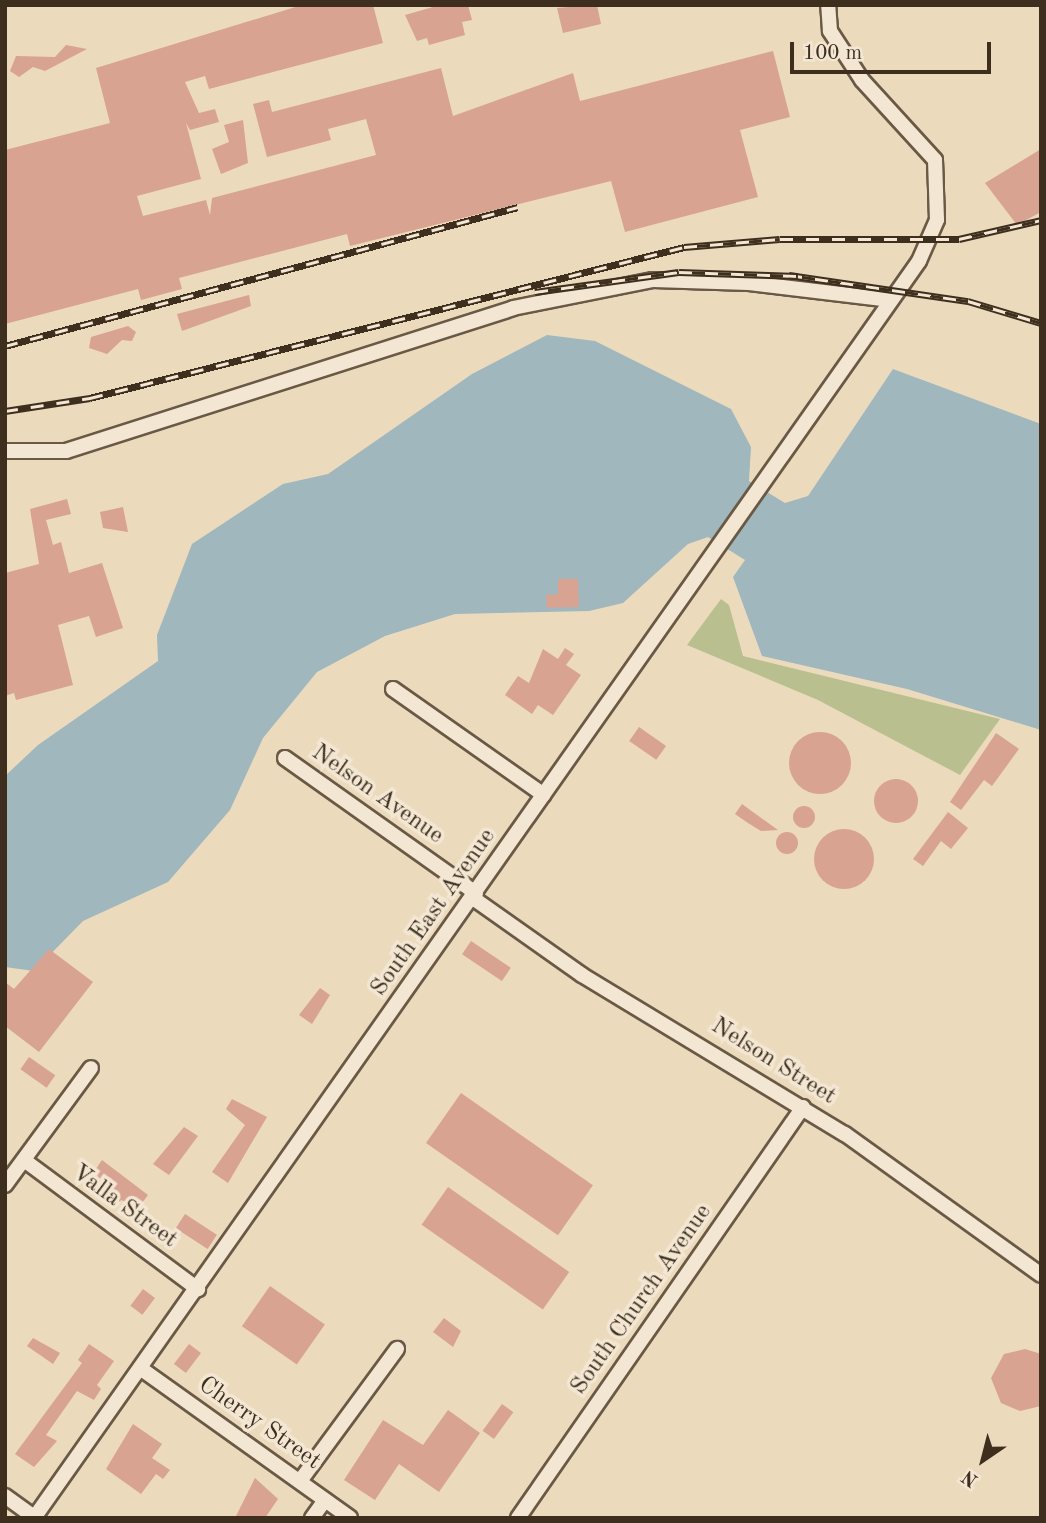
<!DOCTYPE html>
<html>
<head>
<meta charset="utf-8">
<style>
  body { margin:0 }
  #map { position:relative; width:1046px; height:1523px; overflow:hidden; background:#ecdabd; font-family:"Old Standard TT",serif }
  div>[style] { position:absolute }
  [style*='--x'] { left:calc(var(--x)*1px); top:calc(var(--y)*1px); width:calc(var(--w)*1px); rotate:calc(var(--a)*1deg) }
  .green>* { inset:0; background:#b9bf8f }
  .water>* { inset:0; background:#9fb7bd }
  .building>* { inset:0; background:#d8a391; transform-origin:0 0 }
  .round { border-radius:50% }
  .roads { filter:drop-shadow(2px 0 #695945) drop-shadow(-2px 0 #695945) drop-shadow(0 2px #695945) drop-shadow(0 -2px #695945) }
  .minor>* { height:14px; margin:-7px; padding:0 7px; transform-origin:7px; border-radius:7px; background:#f3e7d4 }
  .rail>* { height:7px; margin-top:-3.5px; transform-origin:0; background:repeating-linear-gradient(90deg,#f3e7d4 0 13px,#3d2e1d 0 26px); box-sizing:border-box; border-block:2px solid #3d2e1d }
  span { translate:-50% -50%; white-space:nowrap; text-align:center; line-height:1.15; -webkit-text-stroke:7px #f3e7d4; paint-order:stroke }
  .street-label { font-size:24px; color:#3d2e1d }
  .frame { position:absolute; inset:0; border:7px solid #3d2e1d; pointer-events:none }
  .north { position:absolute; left:948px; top:1425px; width:70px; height:70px; -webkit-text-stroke:5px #f3e7d4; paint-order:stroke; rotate:215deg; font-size:19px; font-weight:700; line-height:28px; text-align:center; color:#3d2e1d }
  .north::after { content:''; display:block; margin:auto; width:24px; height:32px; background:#3d2e1d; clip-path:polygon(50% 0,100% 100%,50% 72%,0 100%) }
  .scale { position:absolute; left:790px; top:42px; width:201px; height:32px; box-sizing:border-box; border:4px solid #3d2e1d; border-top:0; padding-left:9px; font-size:21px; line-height:24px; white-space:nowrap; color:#3d2e1d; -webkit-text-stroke:5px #f3e7d4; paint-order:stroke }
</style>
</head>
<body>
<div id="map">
  <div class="green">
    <i style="clip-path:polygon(721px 599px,729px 605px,743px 656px,1000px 719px,960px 775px,818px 700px,687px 645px)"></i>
  </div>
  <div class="water">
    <i style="clip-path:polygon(547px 335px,595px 341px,731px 409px,751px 447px,749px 481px,785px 503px,808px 496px,893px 369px,1041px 424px,1041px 730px,907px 689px,762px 656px,733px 577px,745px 560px,708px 537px,688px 544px,623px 603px,589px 611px,455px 614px,385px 636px,317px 672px,263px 738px,230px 810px,168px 882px,83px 921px,34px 971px,5px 967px,5px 776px,38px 745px,158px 661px,157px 635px,192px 544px,283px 484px,328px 474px,472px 374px)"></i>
  </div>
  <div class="building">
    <i style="clip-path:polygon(302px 5px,373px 5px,383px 43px,209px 89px,205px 76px,185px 82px,199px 113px,215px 109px,219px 122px,190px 130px,186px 123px,201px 179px,137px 196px,143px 216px,206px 200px,210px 215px,212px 198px,376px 155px,366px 119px,328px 129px,331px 140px,267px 157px,253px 104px,269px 100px,272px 112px,441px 68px,453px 116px,573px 73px,580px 101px,773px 51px,790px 117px,740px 130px,758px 197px,625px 232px,611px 181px,350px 246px,347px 234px,179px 278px,182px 289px,141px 300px,138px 289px,5px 324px,5px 150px,110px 123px,96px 68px)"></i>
    <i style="clip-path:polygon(440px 5px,468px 5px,472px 20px,462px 22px,465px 35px,429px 45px,427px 38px,417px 41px,405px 15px)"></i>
    <i style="clip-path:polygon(592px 5px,597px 5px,601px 24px,563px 33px,557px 8px)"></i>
    <i style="clip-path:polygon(66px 45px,87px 49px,45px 71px,33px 67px,19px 77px,10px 71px,16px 56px,55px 57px)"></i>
    <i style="clip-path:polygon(243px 120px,248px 163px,221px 174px,212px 149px,229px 142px,224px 125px)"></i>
    <i style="clip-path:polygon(1041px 149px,1041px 212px,1017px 225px,985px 183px)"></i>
    <i style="clip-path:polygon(249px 295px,251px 306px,182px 331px,177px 314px)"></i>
    <i style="clip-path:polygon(128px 326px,136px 332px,132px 341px,122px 340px,107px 354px,89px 348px,91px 337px)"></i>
    <i style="clip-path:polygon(67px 499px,71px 514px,46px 520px,53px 545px,61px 542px,69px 573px,102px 563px,123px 628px,96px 637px,89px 616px,58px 625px,73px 685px,16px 700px,14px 693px,5px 696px,5px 573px,39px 564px,30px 509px)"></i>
    <i style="clip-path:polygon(123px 507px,128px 532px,103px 528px,100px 512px)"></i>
    <i style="clip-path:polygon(558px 579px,578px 579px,579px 607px,547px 608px,546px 595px,558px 594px)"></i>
    <i style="clip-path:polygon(565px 648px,574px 654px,566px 665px,581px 675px,553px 715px,538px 705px,532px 714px,505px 695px,518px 676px,529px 683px,543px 649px,558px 659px)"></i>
    <i style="left:639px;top:727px;width:33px;height:17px;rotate:35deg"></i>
    <i class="round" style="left:789px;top:732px;width:62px;height:62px"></i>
    <i style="clip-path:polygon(996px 733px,1019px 749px,992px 786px,984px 780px,961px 810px,950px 802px)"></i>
    <i class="round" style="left:874px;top:779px;width:44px;height:44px"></i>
    <i style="clip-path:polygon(742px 804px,778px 830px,761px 831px,748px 823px,735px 814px)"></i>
    <i class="round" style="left:793px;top:806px;width:22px;height:22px"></i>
    <i style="clip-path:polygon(948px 812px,968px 828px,951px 849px,941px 841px,923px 866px,913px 859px)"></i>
    <i class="round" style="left:814px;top:829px;width:60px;height:60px"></i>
    <i class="round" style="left:776px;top:832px;width:22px;height:22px"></i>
    <i style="left:471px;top:941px;width:48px;height:16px;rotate:34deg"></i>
    <i style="clip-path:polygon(49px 949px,93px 982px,39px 1052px,5px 1026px,5px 982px,14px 989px)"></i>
    <i style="clip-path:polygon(320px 988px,330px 995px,312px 1024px,299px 1015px)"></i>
    <i style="left:29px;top:1057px;width:32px;height:15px;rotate:35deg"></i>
    <i style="left:461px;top:1093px;width:161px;height:61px;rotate:35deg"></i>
    <i style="clip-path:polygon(232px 1099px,267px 1117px,228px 1183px,212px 1172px,245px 1125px,226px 1109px)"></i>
    <i style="clip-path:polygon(184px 1127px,198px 1136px,169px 1175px,153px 1164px)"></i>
    <i style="clip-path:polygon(102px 1160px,148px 1195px,139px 1207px,121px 1200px,116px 1206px,87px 1182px)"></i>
    <i style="left:448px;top:1187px;width:148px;height:46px;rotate:35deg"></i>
    <i style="left:185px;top:1214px;width:38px;height:17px;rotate:33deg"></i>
    <i style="left:270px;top:1286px;width:67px;height:49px;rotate:35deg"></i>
    <i style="left:143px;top:1289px;width:15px;height:21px;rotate:37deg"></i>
    <i style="clip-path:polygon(444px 1318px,461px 1331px,453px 1347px,433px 1332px)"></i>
    <i style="clip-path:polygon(33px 1338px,60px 1353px,53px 1364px,27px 1346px)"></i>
    <i style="clip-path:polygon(89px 1344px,114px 1361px,97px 1385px,101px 1389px,94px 1400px,77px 1391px,46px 1435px,57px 1441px,34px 1467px,15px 1454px,82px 1363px,78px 1360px)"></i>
    <i style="left:189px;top:1344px;width:15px;height:25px;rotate:37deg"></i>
    <i style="clip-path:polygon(1025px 1349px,1041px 1354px,1041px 1406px,1020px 1411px,1001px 1403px,991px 1378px,1004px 1354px)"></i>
    <i style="left:502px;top:1404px;width:14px;height:33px;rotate:36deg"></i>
    <i style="clip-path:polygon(448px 1410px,480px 1433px,439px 1492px,399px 1464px,375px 1500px,344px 1480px,383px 1420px,423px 1445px)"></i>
    <i style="clip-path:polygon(133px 1424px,162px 1444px,152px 1458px,170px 1470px,163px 1479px,156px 1474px,141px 1494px,106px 1469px)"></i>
    <i style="clip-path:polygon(255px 1478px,278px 1499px,265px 1518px,235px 1518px)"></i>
  </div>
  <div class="roads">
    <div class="minor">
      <i style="--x:5;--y:451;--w:61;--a:0"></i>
      <i style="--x:66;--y:451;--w:469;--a:-17.7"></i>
      <i style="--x:513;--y:308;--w:143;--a:-11.3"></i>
      <i style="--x:653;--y:280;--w:96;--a:1.8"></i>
      <i style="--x:749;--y:283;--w:143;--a:6.8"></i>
      <i style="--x:393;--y:689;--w:184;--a:35.1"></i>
      <i style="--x:285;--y:758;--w:234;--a:35.3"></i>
      <i style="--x:473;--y:898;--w:133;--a:35.2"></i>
      <i style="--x:582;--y:975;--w:307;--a:31.2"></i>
      <i style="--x:845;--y:1134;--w:241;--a:35.7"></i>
      <i style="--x:24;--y:1160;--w:217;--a:36.6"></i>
      <i style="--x:5;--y:1185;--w:145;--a:-53.7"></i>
      <i style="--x:140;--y:1368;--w:258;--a:35.5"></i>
      <i style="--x:300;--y:1481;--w:164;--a:-53.7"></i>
      <i style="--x:5;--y:1496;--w:36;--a:36"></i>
      <i style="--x:34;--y:1518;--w:1537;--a:-54.85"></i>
      <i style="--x:919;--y:261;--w:45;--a:-66.3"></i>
      <i style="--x:937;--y:220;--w:60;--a:-91.9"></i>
      <i style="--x:935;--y:160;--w:108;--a:-132.4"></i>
      <i style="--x:862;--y:80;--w:59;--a:-123.1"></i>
      <i style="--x:830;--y:31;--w:26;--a:-94"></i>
      <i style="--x:312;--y:1518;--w:22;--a:-54"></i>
      <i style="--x:518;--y:1518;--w:500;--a:-55.26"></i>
    </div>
  </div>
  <div class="rail">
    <i style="--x:789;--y:275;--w:181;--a:8.3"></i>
    <i style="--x:968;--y:301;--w:76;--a:16.8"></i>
    <i style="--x:535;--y:292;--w:145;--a:-7.9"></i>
    <i style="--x:679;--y:272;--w:119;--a:1.9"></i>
    <i style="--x:5;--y:346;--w:531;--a:-15.16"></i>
    <i style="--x:5;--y:411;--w:86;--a:-8.7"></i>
    <i style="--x:90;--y:398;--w:613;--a:-14.26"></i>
    <i style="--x:684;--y:247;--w:96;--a:-4.8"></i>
    <i style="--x:780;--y:239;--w:179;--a:0"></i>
    <i style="--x:959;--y:239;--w:84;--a:-13"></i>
  </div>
  <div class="street-label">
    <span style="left:377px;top:795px;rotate:35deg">Nelson Avenue</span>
    <span style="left:434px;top:913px;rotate:-55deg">South East Avenue</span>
    <span style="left:773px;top:1062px;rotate:32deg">Nelson Street</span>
    <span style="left:124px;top:1207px;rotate:36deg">Valla Street</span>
    <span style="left:642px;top:1300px;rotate:-55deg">South Church Avenue</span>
    <span style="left:259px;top:1424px;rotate:35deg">Cherry Street</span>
  </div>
  <div class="frame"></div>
  <div class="north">N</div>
  <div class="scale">100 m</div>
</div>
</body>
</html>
